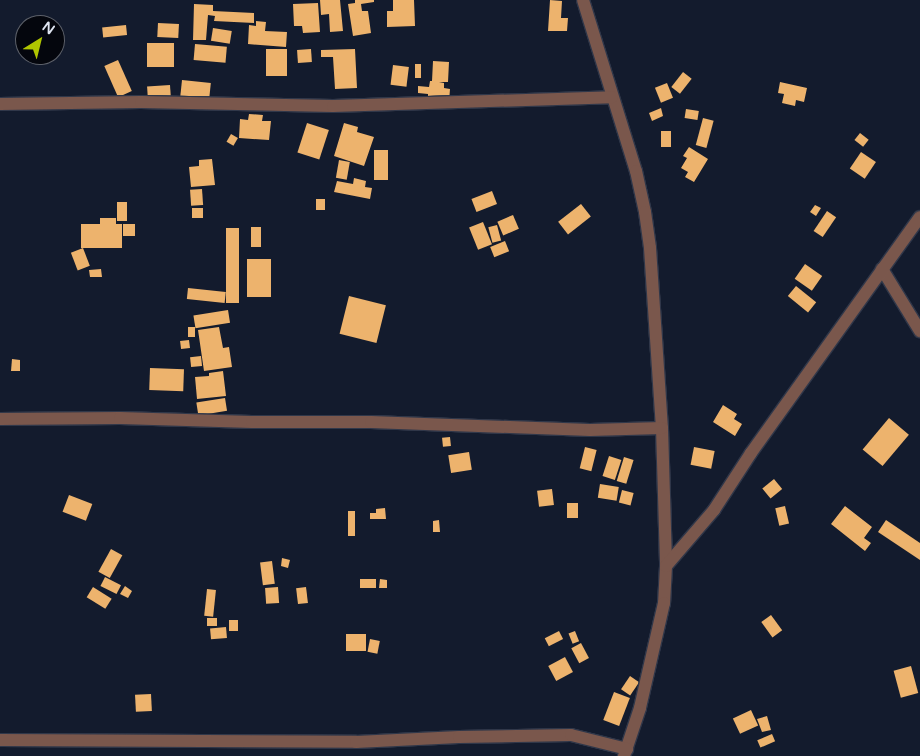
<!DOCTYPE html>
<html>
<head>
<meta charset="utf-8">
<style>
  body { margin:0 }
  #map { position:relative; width:920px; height:756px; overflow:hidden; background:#131b2d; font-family:"Varela Round",sans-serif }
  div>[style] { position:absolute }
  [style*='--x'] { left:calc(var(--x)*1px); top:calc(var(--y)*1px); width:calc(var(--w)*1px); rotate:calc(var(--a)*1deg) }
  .building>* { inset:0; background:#edb36d; transform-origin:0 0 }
  .roads { filter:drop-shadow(1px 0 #303749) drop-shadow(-1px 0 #303749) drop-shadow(0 1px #303749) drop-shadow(0 -1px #303749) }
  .minor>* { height:12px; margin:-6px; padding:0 6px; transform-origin:6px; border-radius:6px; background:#7a574c }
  span { translate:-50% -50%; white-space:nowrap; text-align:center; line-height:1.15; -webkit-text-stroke:5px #04060d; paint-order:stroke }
  .north { position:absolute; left:15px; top:15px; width:50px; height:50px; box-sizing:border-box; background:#04060d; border:1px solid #5c6069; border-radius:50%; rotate:36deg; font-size:14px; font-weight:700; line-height:20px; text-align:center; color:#e0e6f2 }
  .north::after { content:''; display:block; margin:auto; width:18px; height:22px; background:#b0c500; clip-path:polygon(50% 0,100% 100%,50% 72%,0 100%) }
</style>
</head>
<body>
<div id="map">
  <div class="building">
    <i style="clip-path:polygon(320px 0,340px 0,343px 31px,330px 32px,329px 14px,321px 15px)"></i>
    <i style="clip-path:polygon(355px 0,374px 0,374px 2px,361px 4px,362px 11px,368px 11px,371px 33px,353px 36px,348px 4px,355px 3px)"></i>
    <i style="clip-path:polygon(393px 0,414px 0,415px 26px,387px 27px,387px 11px,393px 11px)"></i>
    <i style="clip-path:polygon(550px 0,562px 1px,561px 18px,568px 18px,567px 31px,548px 31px)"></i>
    <i style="clip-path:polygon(318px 3px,320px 32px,303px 33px,302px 26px,294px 26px,293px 4px)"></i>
    <i style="clip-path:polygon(194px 4px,213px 5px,213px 11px,254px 13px,254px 23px,214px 21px,215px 16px,208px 15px,206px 40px,193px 40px)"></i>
    <i style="clip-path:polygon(256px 21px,266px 22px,265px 31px,287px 32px,286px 47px,248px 44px,249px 25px,256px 26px)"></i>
    <i style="left:158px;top:23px;width:21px;height:14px;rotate:3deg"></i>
    <i style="left:126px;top:25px;width:10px;height:24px;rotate:84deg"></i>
    <i style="left:213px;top:28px;width:19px;height:13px;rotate:9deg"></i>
    <i style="left:147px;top:43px;width:27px;height:24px"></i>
    <i style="left:195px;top:44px;width:32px;height:16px;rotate:5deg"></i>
    <i style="left:266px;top:49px;width:21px;height:27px"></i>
    <i style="left:311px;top:49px;width:13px;height:14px;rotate:86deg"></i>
    <i style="clip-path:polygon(355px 49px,357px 88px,335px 89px,333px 57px,321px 57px,321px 50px)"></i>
    <i style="left:118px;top:60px;width:34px;height:15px;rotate:66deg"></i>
    <i style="clip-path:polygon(433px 61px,449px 62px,448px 82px,439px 82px,444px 83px,444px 88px,450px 89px,449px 102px,428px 100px,428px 94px,418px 93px,418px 86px,429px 87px,430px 81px,432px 81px)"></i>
    <i style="left:415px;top:64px;width:6px;height:14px"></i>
    <i style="left:393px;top:65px;width:16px;height:20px;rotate:7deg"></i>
    <i style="left:683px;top:72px;width:11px;height:19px;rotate:38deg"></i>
    <i style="left:182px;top:80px;width:29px;height:22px;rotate:6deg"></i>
    <i style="clip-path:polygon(780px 82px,807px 88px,804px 102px,796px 100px,795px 106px,782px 103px,784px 94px,778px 93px)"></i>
    <i style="left:667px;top:83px;width:16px;height:13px;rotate:68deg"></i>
    <i style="left:170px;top:85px;width:14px;height:23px;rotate:86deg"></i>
    <i style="clip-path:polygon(661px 108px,663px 116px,652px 121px,649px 113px)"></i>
    <i style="left:686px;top:109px;width:13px;height:9px;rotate:9deg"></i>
    <i style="clip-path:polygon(249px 114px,263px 115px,262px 121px,271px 121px,269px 140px,239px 138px,240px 119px,248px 120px)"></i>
    <i style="left:703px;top:118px;width:11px;height:28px;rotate:15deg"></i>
    <i style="left:307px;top:123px;width:23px;height:31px;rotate:18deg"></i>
    <i style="clip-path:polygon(344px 123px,358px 127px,357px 132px,374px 137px,364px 166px,334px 156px)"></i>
    <i style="left:661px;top:131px;width:10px;height:16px"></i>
    <i style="left:860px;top:133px;width:11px;height:9px;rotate:38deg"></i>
    <i style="left:231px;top:134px;width:8px;height:9px;rotate:30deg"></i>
    <i style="clip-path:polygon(689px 147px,708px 159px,694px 182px,685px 177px,688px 172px,681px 168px,687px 158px,683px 156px)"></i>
    <i style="left:374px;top:150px;width:14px;height:30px"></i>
    <i style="left:861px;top:152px;width:18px;height:20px;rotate:34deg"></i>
    <i style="clip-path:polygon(212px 159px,215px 185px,191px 187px,189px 167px,199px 166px,199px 160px)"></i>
    <i style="left:339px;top:160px;width:11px;height:18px;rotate:10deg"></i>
    <i style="clip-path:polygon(354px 178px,366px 181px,365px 187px,372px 188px,370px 199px,334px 192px,337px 181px,353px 184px)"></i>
    <i style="left:202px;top:189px;width:16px;height:12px;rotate:86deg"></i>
    <i style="left:492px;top:191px;width:14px;height:22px;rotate:69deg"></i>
    <i style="left:316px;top:199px;width:9px;height:11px"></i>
    <i style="left:117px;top:202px;width:10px;height:19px"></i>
    <i style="left:581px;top:204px;width:16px;height:29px;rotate:52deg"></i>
    <i style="clip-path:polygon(815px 205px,821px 208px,816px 216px,810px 212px)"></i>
    <i style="left:192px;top:208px;width:11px;height:10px"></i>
    <i style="left:827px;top:211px;width:11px;height:24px;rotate:34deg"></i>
    <i style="left:513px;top:215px;width:15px;height:17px;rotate:67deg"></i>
    <i style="clip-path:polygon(100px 218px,116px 218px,116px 224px,122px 224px,122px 248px,81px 248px,81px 224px,100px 224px)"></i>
    <i style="left:483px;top:222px;width:24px;height:15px;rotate:68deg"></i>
    <i style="left:123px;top:224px;width:12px;height:12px"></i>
    <i style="left:497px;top:225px;width:16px;height:9px;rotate:75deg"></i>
    <i style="left:251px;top:227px;width:10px;height:20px"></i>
    <i style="left:226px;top:228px;width:13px;height:75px"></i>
    <i style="left:505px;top:241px;width:11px;height:16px;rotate:68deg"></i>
    <i style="left:83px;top:248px;width:19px;height:13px;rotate:69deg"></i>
    <i style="left:271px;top:259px;width:38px;height:24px;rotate:90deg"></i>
    <i style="left:805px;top:264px;width:21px;height:18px;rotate:35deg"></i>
    <i style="clip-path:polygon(101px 269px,102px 277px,90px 277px,89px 270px)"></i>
    <i style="left:796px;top:286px;width:26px;height:13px;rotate:39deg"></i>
    <i style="left:188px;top:288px;width:38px;height:11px;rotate:6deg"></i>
    <i style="left:349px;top:296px;width:38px;height:39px;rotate:14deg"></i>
    <i style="left:228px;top:310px;width:13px;height:35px;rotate:81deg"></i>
    <i style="left:188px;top:327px;width:7px;height:10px"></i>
    <i style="clip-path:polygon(219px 327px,223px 348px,229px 347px,232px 367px,204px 371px,198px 330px)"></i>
    <i style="left:189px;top:340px;width:8px;height:9px;rotate:83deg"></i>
    <i style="left:201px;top:356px;width:10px;height:11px;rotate:84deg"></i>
    <i style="clip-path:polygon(12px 359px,20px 360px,20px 371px,11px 371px)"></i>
    <i style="left:150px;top:368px;width:34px;height:22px;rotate:2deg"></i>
    <i style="clip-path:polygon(223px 371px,226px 396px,197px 399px,195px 377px,209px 376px,209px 373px)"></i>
    <i style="left:225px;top:398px;width:13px;height:29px;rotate:81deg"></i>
    <i style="clip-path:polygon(723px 405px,737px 414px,734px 419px,742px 424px,735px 436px,713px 422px)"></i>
    <i style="left:889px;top:418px;width:26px;height:41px;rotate:40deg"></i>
    <i style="left:450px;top:437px;width:9px;height:8px;rotate:84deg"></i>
    <i style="left:585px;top:447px;width:12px;height:22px;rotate:14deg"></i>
    <i style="left:694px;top:447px;width:21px;height:18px;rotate:11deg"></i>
    <i style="left:469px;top:452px;width:18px;height:21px;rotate:81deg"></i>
    <i style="left:609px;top:456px;width:13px;height:21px;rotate:18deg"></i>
    <i style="left:624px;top:457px;width:10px;height:25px;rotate:17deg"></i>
    <i style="left:774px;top:479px;width:13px;height:15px;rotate:51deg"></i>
    <i style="left:600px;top:484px;width:19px;height:14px;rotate:9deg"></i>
    <i style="left:552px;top:489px;width:16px;height:15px;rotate:83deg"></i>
    <i style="left:622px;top:490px;width:12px;height:13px;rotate:14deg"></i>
    <i style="left:69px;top:495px;width:25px;height:18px;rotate:21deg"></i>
    <i style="left:567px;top:503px;width:11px;height:15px"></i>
    <i style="left:785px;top:506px;width:18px;height:10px;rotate:77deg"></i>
    <i style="clip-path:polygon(845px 506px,872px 527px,864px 538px,871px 543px,865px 551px,831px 524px)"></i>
    <i style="clip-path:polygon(385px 508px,386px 519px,370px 519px,370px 513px,376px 513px,376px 509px)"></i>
    <i style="left:348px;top:511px;width:7px;height:25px"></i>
    <i style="clip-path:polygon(439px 520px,440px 532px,433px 532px,433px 521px)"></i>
    <i style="clip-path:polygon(886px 520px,920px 543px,920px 560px,878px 532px)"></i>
    <i style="left:111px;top:549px;width:13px;height:26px;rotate:29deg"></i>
    <i style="clip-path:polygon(282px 558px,290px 560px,288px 568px,281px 566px)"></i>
    <i style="left:272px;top:561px;width:23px;height:12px;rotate:83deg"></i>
    <i style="left:105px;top:577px;width:18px;height:10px;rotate:27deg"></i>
    <i style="left:360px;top:579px;width:16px;height:9px"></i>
    <i style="clip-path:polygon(380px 579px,387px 580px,387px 588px,379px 588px)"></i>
    <i style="clip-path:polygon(125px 586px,132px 591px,128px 598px,120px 594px)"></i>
    <i style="left:93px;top:587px;width:22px;height:12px;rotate:32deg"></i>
    <i style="left:278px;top:587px;width:16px;height:13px;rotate:86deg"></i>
    <i style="left:306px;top:587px;width:16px;height:10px;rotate:83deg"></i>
    <i style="left:207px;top:589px;width:9px;height:27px;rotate:6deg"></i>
    <i style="left:771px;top:615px;width:19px;height:12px;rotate:54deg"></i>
    <i style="left:207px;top:618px;width:10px;height:8px"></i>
    <i style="left:229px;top:620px;width:9px;height:11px"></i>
    <i style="left:226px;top:627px;width:11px;height:16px;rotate:85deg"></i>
    <i style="left:559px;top:631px;width:9px;height:16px;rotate:63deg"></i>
    <i style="left:575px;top:631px;width:11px;height:7px;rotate:68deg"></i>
    <i style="left:346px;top:634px;width:20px;height:17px"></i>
    <i style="left:370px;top:639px;width:10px;height:13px;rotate:11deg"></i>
    <i style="left:581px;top:643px;width:17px;height:11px;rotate:62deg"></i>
    <i style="left:565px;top:657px;width:17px;height:19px;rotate:62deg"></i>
    <i style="left:911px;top:666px;width:28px;height:18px;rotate:75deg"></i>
    <i style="left:630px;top:676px;width:11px;height:16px;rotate:34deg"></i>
    <i style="left:614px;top:692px;width:17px;height:30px;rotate:21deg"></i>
    <i style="left:151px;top:694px;width:17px;height:16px;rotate:87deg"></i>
    <i style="left:751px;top:710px;width:17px;height:20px;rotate:65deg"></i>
    <i style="clip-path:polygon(767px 716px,771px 730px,762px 732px,757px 719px)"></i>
    <i style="left:772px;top:734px;width:8px;height:16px;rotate:67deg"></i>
  </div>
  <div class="roads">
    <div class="minor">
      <i style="--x:583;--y:0;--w:179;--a:72.8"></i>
      <i style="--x:636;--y:171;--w:42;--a:77.6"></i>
      <i style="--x:645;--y:212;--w:36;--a:82"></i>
      <i style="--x:650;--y:248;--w:180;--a:86.2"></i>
      <i style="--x:662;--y:428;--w:138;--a:88.3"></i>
      <i style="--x:666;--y:566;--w:37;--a:93"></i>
      <i style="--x:664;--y:603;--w:108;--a:102.9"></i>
      <i style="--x:640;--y:708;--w:51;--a:108.4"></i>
      <i style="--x:0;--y:104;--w:141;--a:-0.8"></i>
      <i style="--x:141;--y:102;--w:192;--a:1.2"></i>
      <i style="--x:333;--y:106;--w:279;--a:-1.8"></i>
      <i style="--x:882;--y:269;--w:73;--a:58.5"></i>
      <i style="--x:0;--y:419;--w:120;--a:-0.5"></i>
      <i style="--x:120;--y:418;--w:132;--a:1.7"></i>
      <i style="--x:252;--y:422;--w:119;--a:0"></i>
      <i style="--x:371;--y:422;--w:219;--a:2.1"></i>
      <i style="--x:590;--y:430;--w:72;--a:-1.6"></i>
      <i style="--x:666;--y:566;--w:74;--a:-49.4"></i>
      <i style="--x:714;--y:510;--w:68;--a:-57"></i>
      <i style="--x:751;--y:453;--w:290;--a:-54.4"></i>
      <i style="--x:0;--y:740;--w:356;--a:0.3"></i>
      <i style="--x:356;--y:742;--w:103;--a:-2.8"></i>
      <i style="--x:459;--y:737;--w:112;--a:-1"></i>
      <i style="--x:571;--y:735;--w:58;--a:14"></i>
    </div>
  </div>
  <div class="north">N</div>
</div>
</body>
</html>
